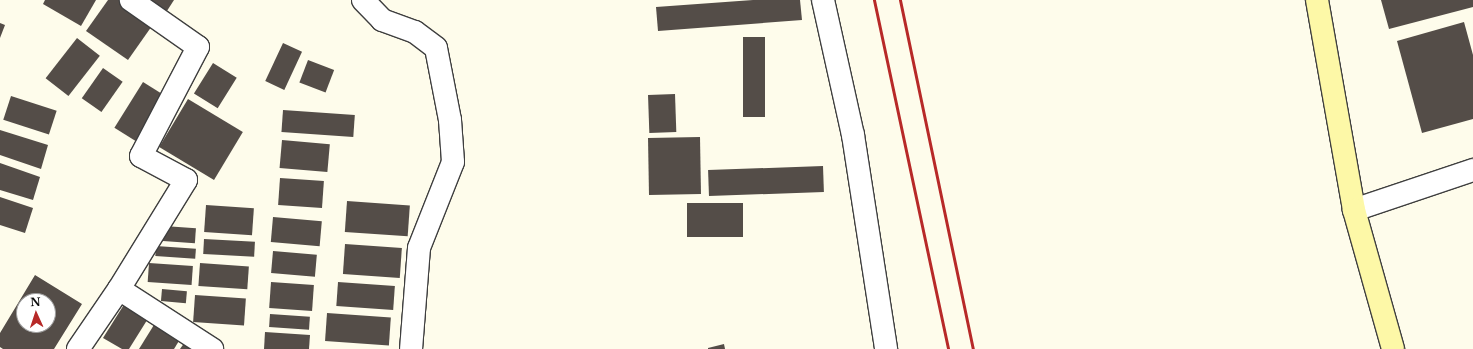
<!DOCTYPE html>
<html>
<head>
<meta charset="utf-8">
<style>
  body { margin:0 }
  #map { position:relative; width:1473px; height:349px; overflow:hidden; background:#fefceb; font-family:"Libre Baskerville",serif }
  div>[style] { position:absolute }
  [style*='--x'] { left:calc(var(--x)*1px); top:calc(var(--y)*1px); width:calc(var(--w)*1px); rotate:calc(var(--a)*1deg) }
  .building>* { inset:0; background:#544d48; transform-origin:0 0 }
  .roads { filter:drop-shadow(1px 0 #3f3f3f) drop-shadow(-1px 0 #3f3f3f) drop-shadow(0 1px #3f3f3f) drop-shadow(0 -1px #3f3f3f) }
  .street>* { height:22px; margin:-11px; padding:0 11px; transform-origin:11px; border-radius:11px; background:#fff }
  .secondary>* { height:22px; margin:-11px; padding:0 11px; transform-origin:11px; border-radius:11px; background:#fdf8a7 }
  .rail>* { height:3px; margin:-1.5px; padding:0 1.5px; transform-origin:1.5px; border-radius:1.5px; background:#b72928 }
  span { translate:-50% -50%; white-space:nowrap; text-align:center; line-height:1.15; -webkit-text-stroke:4px #fff; paint-order:stroke }
  .north { position:absolute; left:16px; top:293px; width:40px; height:40px; box-sizing:border-box; background:#fff; border:1px solid #9e9e9e; border-radius:50%; rotate:357deg; font-size:11px; font-weight:700; line-height:16px; text-align:center; color:#0c0c0c }
  .north::after { content:''; display:block; margin:auto; width:14px; height:18px; background:#b72928; clip-path:polygon(50% 0,100% 100%,50% 72%,0 100%) }
</style>
</head>
<body>
<div id="map">
  <div class="building">
    <i style="clip-path:polygon(45px 0,96px 0,81px 26px,43px 4px)"></i>
    <i style="clip-path:polygon(108px 0,121px 0,154px 23px,128px 60px,86px 31px)"></i>
    <i style="clip-path:polygon(144px 0,174px 0,165px 14px)"></i>
    <i style="clip-path:polygon(753px 0,800px 0,802px 20px,658px 31px,656px 7px)"></i>
    <i style="clip-path:polygon(1381px 0,1473px 0,1473px 7px,1389px 29px)"></i>
    <i style="clip-path:polygon(1464px 22px,1473px 55px,1473px 119px,1422px 133px,1397px 41px)"></i>
    <i style="clip-path:polygon(0 23px,5px 25px,0 38px)"></i>
    <i style="left:743px;top:37px;width:22px;height:80px"></i>
    <i style="left:77px;top:38px;width:29px;height:51px;rotate:38deg"></i>
    <i style="left:283px;top:43px;width:21px;height:42px;rotate:25deg"></i>
    <i style="left:308px;top:60px;width:28px;height:24px;rotate:21deg"></i>
    <i style="left:213px;top:63px;width:28px;height:36px;rotate:32deg"></i>
    <i style="left:103px;top:68px;width:24px;height:37px;rotate:35deg"></i>
    <i style="left:143px;top:82px;width:25px;height:54px;rotate:32deg"></i>
    <i style="left:675px;top:94px;width:38px;height:27px;rotate:88deg"></i>
    <i style="left:11px;top:96px;width:48px;height:25px;rotate:18deg"></i>
    <i style="left:188px;top:99px;width:64px;height:56px;rotate:31deg"></i>
    <i style="left:283px;top:110px;width:72px;height:22px;rotate:4deg"></i>
    <i style="clip-path:polygon(0 130px,48px 145px,41px 169px,0 155px)"></i>
    <i style="left:700px;top:137px;width:57px;height:52px;rotate:89deg"></i>
    <i style="left:282px;top:140px;width:48px;height:28px;rotate:5deg"></i>
    <i style="clip-path:polygon(0 163px,40px 177px,33px 200px,0 190px)"></i>
    <i style="left:823px;top:166px;width:26px;height:115px;rotate:88deg"></i>
    <i style="left:280px;top:178px;width:44px;height:27px;rotate:4deg"></i>
    <i style="clip-path:polygon(0 197px,33px 208px,25px 233px,0 225px)"></i>
    <i style="left:347px;top:201px;width:63px;height:31px;rotate:4deg"></i>
    <i style="left:687px;top:203px;width:56px;height:34px"></i>
    <i style="left:206px;top:205px;width:48px;height:27px;rotate:4deg"></i>
    <i style="left:273px;top:217px;width:49px;height:25px;rotate:5deg"></i>
    <i style="left:164px;top:226px;width:32px;height:15px;rotate:4deg"></i>
    <i style="left:204px;top:239px;width:51px;height:15px;rotate:3deg"></i>
    <i style="left:345px;top:244px;width:57px;height:30px;rotate:4deg"></i>
    <i style="left:156px;top:246px;width:40px;height:10px;rotate:4deg"></i>
    <i style="left:273px;top:251px;width:44px;height:22px;rotate:5deg"></i>
    <i style="left:149px;top:263px;width:44px;height:19px;rotate:4deg"></i>
    <i style="left:200px;top:263px;width:49px;height:23px;rotate:4deg"></i>
    <i style="clip-path:polygon(evenodd,35px 275px,82px 304px,54px 349px,3px 349px,0 347px,0 333px,35px 275px,24px 301px,48px 301px,48px 325px,24px 325px,24px 301px)"></i>
    <i style="left:271px;top:282px;width:43px;height:26px;rotate:4deg"></i>
    <i style="left:338px;top:282px;width:57px;height:24px;rotate:4deg"></i>
    <i style="left:162px;top:289px;width:25px;height:12px;rotate:5deg"></i>
    <i style="left:195px;top:295px;width:51px;height:27px;rotate:4deg"></i>
    <i style="clip-path:polygon(125px 303px,149px 317px,129px 349px,122px 349px,103px 338px)"></i>
    <i style="left:327px;top:313px;width:64px;height:28px;rotate:4deg"></i>
    <i style="left:270px;top:314px;width:40px;height:13px;rotate:4deg"></i>
    <i style="clip-path:polygon(157px 320px,182px 336px,174px 349px,139px 349px)"></i>
    <i style="clip-path:polygon(265px 332px,310px 335px,309px 349px,264px 349px)"></i>
    <i style="clip-path:polygon(187px 339px,203px 349px,180px 349px)"></i>
    <i style="clip-path:polygon(724px 344px,725px 349px,708px 349px,708px 348px)"></i>
  </div>
  <div class="roads">
    <div class="street">
      <i style="--x:363;--y:0;--w:28;--a:46"></i>
      <i style="--x:382;--y:20;--w:35;--a:20"></i>
      <i style="--x:415;--y:32;--w:26;--a:37"></i>
      <i style="--x:436;--y:48;--w:73;--a:79"></i>
      <i style="--x:450;--y:120;--w:42;--a:85.9"></i>
      <i style="--x:453;--y:162;--w:92;--a:111.6"></i>
      <i style="--x:419;--y:248;--w:101;--a:94.5"></i>
      <i style="--x:823;--y:0;--w:138;--a:77.5"></i>
      <i style="--x:853;--y:135;--w:217;--a:81.2"></i>
      <i style="--x:1354;--y:210;--w:126;--a:-18.6"></i>
      <i style="--x:119;--y:289;--w:111;--a:32.8"></i>
      <i style="--x:78;--y:349;--w:73;--a:-55.7"></i>
      <i style="--x:119;--y:289;--w:128;--a:-58.4"></i>
      <i style="--x:186;--y:180;--w:51;--a:-151.9"></i>
      <i style="--x:141;--y:156;--w:123;--a:-62.4"></i>
      <i style="--x:198;--y:47;--w:82;--a:-145"></i>
    </div>
    <div class="secondary">
      <i style="--x:1317;--y:0;--w:213;--a:80"></i>
      <i style="--x:1354;--y:210;--w:144;--a:74.3"></i>
    </div>
  </div>
  <div class="rail">
    <i style="--x:874;--y:0;--w:357;--a:78"></i>
    <i style="--x:900;--y:0;--w:357;--a:78.2"></i>
  </div>
  <div class="north">N</div>
</div>
</body>
</html>
